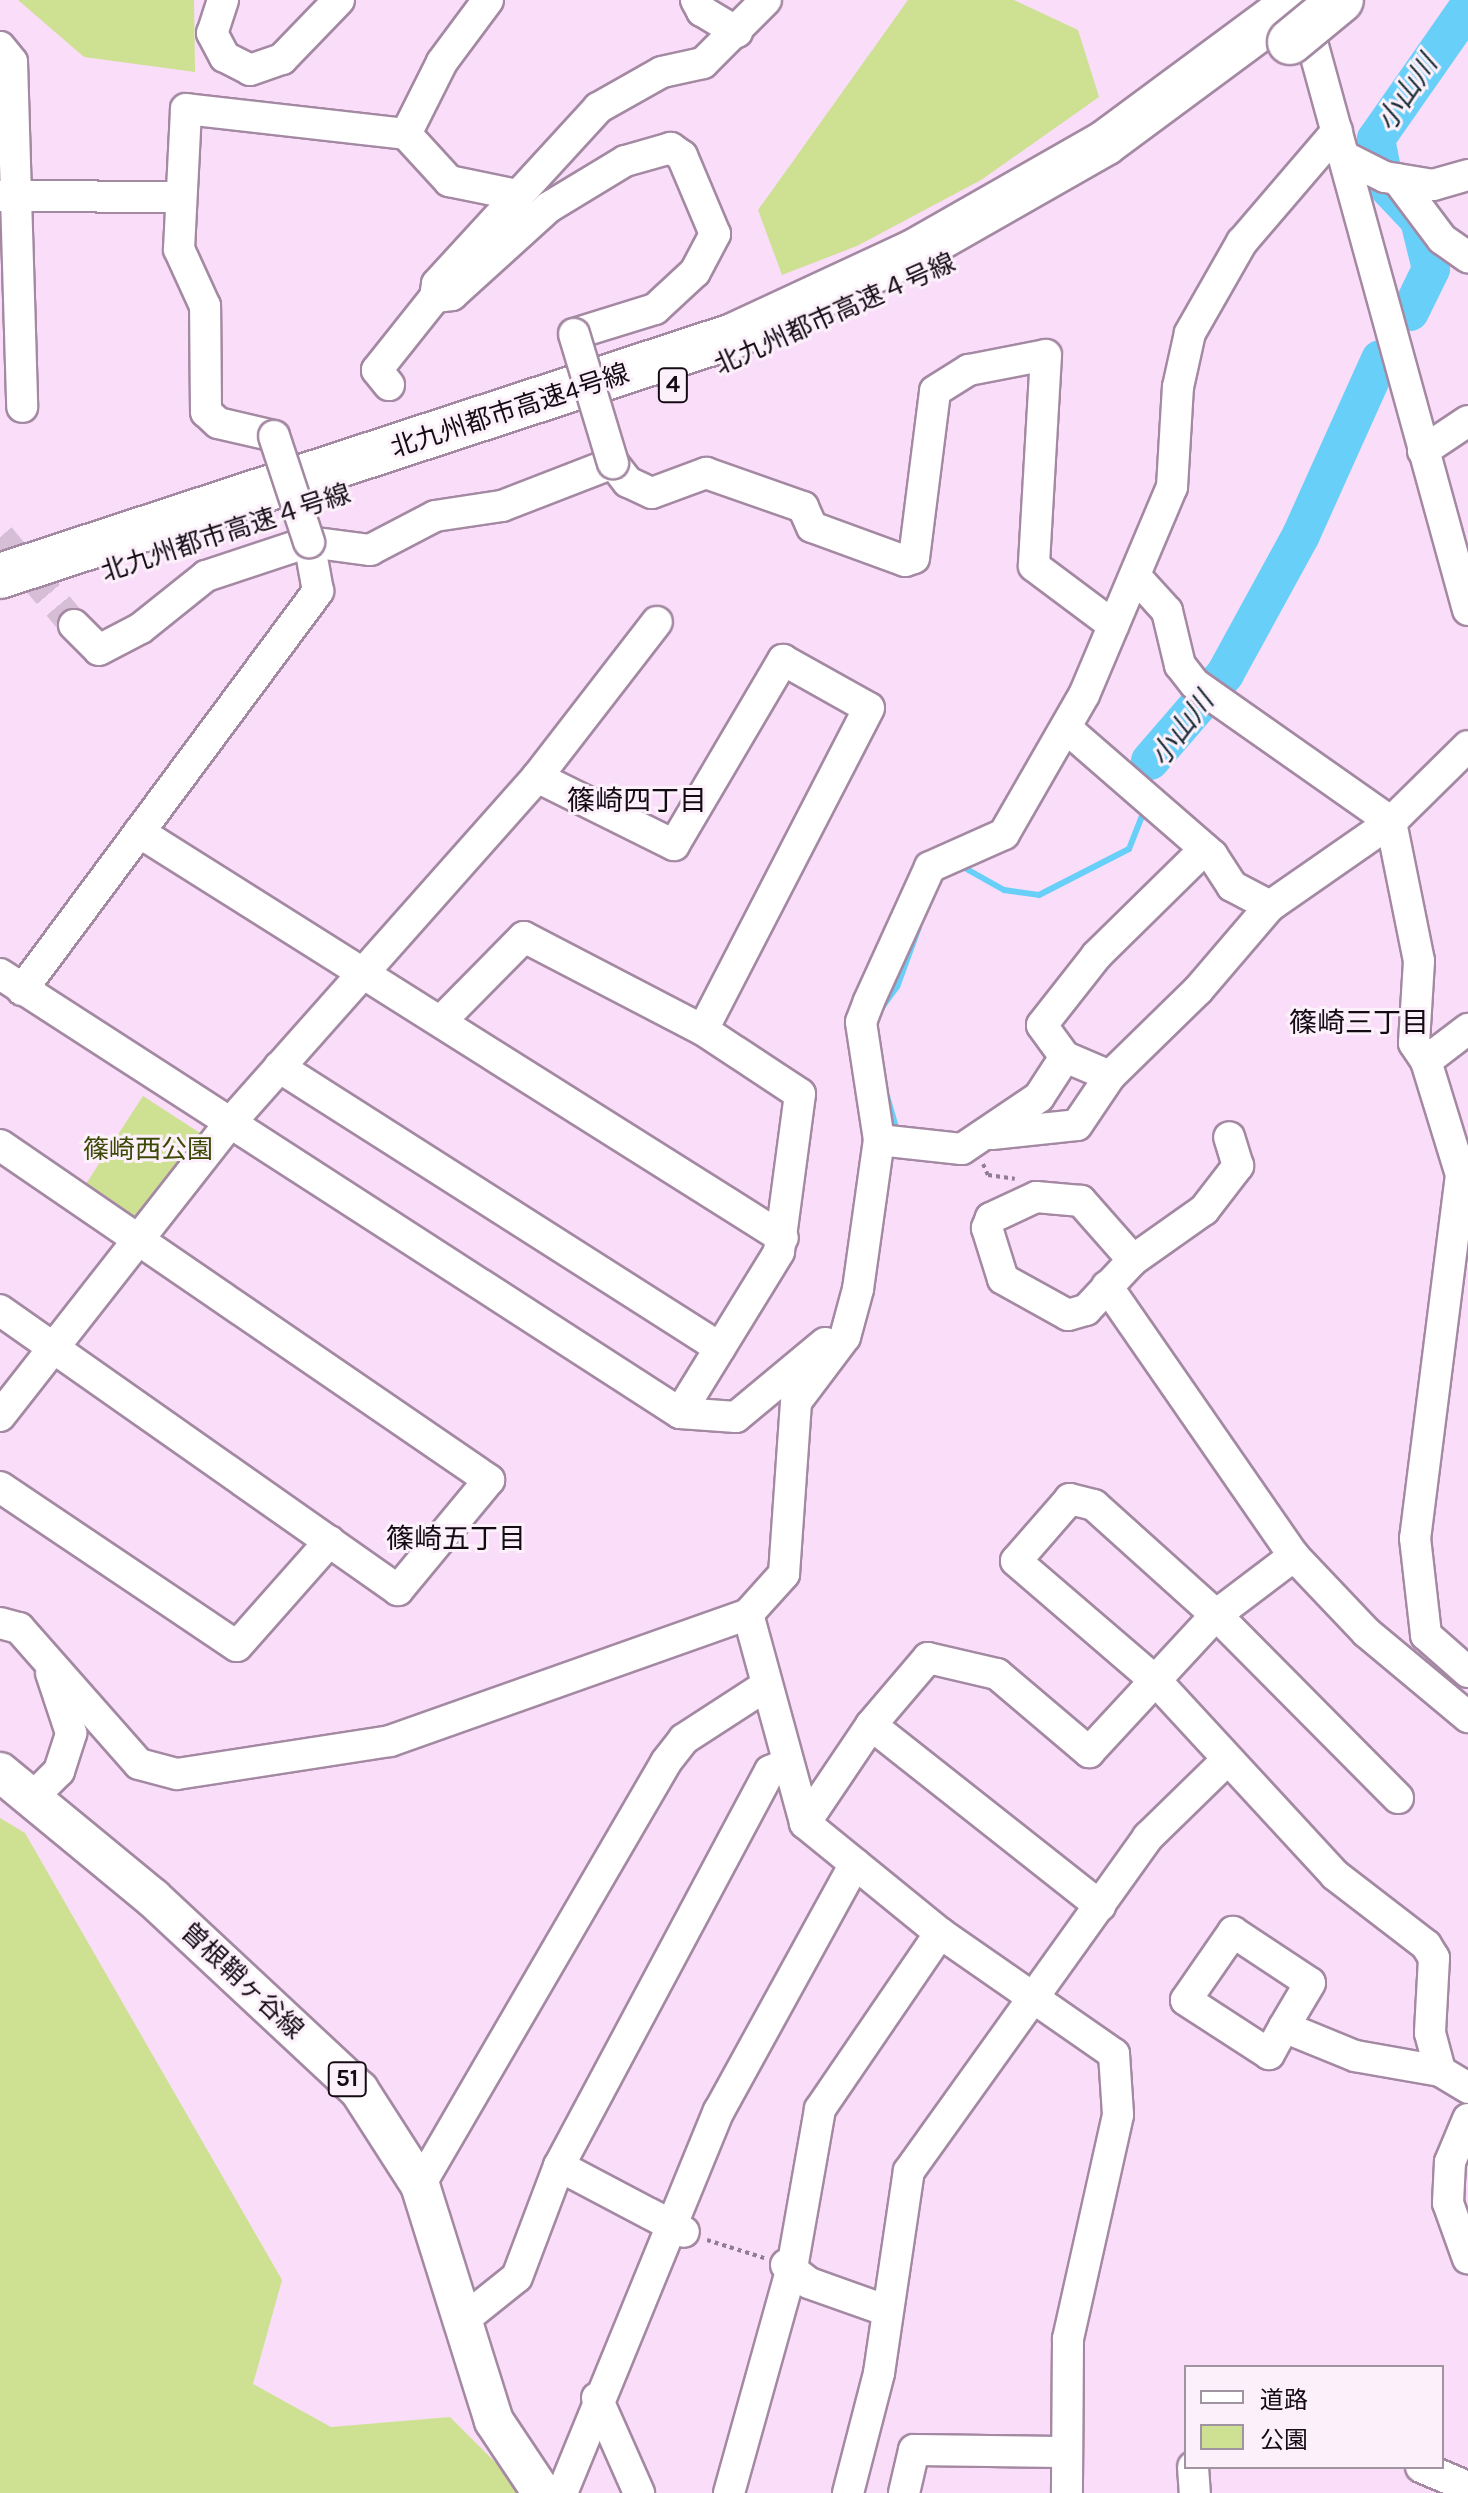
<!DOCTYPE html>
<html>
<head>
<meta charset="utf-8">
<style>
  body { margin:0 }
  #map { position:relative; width:1468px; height:2493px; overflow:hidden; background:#f9ddf9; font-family:Karla,"Noto Sans JP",sans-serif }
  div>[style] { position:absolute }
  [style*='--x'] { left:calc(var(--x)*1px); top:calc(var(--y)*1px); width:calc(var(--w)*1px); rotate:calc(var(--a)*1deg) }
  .green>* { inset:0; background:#cee192; transform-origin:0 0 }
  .stream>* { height:6px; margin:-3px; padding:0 3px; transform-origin:3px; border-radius:3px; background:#67cff8 }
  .river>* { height:38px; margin:-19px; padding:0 19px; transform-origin:19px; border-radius:19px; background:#67cff8 }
  .minor-tunnel>* { height:30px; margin-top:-15px; transform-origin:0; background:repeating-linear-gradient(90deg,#d7bed7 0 30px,transparent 0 45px) }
  .path>* { height:4px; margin-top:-2px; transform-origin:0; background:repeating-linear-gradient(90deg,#917d91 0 4px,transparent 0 8px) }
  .roads { filter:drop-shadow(2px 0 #a489a3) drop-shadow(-2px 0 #a489a3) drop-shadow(0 2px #a489a3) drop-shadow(0 -2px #a489a3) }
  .minor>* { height:30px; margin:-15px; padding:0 15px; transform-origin:15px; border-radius:15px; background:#fff }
  .major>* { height:38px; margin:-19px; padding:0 19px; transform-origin:19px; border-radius:19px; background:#fff }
  .highway>* { height:44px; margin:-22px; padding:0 22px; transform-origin:22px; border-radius:22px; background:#fff }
  .bridges { filter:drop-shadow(2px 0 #a489a3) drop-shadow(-2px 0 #a489a3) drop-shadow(0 2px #a489a3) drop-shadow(0 -2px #a489a3) }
  .minor-bridge>* { height:30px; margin:-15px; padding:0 15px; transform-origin:15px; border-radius:15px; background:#fff }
  .highway-bridge>* { height:44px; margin:-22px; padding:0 22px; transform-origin:22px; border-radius:22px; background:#fff }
  span { translate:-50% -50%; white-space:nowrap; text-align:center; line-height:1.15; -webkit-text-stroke:6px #fcf0fb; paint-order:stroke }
  .shield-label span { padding:2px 6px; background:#fcf0fb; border:2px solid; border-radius:6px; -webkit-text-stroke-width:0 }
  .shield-label { font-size:24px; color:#140b14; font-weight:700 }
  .street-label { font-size:26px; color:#140b14 }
  .park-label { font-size:26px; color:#3c4805 }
  .water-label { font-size:28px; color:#192c34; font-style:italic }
  .neighbourhood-label { font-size:28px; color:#140b14 }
  .legend { position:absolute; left:1184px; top:2365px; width:260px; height:104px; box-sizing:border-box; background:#fcf0fb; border:2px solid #9f949f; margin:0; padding:10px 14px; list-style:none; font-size:24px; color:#140b14 }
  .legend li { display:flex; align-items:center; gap:16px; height:40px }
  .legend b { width:40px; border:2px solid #9f949f }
</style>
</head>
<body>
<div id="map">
  <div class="green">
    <i style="clip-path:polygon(18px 0,194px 0,195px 72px,84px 57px)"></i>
    <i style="clip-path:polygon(908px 0,1014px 0,1078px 30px,1099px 97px,981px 180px,857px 246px,782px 275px,758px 210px)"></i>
    <i style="left:143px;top:1096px;width:74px;height:115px;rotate:33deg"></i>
    <i style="clip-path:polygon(0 1818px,25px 1833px,282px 2280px,253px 2384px,331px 2427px,450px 2417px,526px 2493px,0 2493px)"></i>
  </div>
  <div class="stream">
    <i style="--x:1147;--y:788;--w:27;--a:-84"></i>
    <i style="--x:963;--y:867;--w:47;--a:29.3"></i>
    <i style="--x:1004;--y:890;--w:35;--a:8"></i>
    <i style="--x:1039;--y:895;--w:101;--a:-27.1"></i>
    <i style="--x:1129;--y:849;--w:41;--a:-68.5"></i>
    <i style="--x:880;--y:1010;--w:29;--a:-54"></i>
    <i style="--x:897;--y:987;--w:64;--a:-69.9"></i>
    <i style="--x:887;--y:1096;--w:29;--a:74"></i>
  </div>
  <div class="river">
    <i style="--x:1410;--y:312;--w:48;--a:-64"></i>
    <i style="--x:1431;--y:269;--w:50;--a:-103.8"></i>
    <i style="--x:1419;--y:220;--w:50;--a:-133.4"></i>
    <i style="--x:1385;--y:184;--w:46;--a:-101.3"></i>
    <i style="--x:1376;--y:139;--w:161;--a:-55.1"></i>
    <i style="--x:1150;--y:761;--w:115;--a:-49.2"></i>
    <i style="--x:1225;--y:674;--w:158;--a:-61.3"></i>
    <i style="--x:1301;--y:535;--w:193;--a:-65.8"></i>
  </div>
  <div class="minor-tunnel">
    <i style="--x:0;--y:537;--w:115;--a:49.9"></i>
  </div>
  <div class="path">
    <i style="--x:983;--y:1164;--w:12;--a:66"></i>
    <i style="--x:988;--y:1175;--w:27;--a:8"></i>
    <i style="--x:707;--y:2240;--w:60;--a:17.5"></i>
  </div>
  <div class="roads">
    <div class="minor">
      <i style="--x:223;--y:0;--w:35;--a:108"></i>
      <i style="--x:212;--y:33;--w:27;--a:62"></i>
      <i style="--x:225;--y:57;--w:28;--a:27"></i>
      <i style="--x:250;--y:70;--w:34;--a:-19"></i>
      <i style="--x:282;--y:59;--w:82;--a:-46"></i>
      <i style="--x:696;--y:0;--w:13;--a:61"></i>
      <i style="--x:702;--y:11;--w:41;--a:31"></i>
      <i style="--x:1304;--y:13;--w:619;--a:74.64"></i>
      <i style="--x:0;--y:47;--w:19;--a:51"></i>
      <i style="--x:12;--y:62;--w:345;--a:88.3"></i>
      <i style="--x:406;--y:134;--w:80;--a:-63.4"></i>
      <i style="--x:442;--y:62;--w:77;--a:-53.4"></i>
      <i style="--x:1343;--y:156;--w:47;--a:26.6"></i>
      <i style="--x:1385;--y:177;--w:49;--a:9.5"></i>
      <i style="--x:1433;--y:185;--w:36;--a:-16"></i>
      <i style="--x:1397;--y:179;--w:75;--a:53.1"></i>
      <i style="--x:1442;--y:239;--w:32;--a:35"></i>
      <i style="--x:0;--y:196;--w:178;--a:0.3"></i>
      <i style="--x:574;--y:334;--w:85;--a:-17.2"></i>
      <i style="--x:655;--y:309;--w:54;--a:-42.8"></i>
      <i style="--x:695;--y:272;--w:43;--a:-62.2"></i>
      <i style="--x:715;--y:234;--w:85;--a:-112.9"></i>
      <i style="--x:682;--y:156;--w:14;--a:-144"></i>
      <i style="--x:671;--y:148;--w:48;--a:164.2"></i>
      <i style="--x:625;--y:161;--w:89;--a:148.8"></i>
      <i style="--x:549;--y:207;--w:131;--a:137.8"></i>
      <i style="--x:452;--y:295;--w:17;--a:173"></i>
      <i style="--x:435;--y:297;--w:13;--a:-81"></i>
      <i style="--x:437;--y:284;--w:239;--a:-47.5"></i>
      <i style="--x:598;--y:108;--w:73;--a:-29.4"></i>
      <i style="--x:662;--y:72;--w:42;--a:-12.4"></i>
      <i style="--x:703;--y:63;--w:89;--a:-45"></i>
      <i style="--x:389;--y:385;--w:19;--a:-129"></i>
      <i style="--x:377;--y:370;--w:93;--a:-51.5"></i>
      <i style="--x:274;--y:436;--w:57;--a:-166.9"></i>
      <i style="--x:218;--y:423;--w:16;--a:-137"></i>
      <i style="--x:206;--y:412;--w:106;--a:-90.5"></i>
      <i style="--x:205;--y:306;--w:63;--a:-114.5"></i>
      <i style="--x:179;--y:249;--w:140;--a:-87.1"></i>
      <i style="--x:186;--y:109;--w:221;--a:6.5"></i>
      <i style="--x:406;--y:134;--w:64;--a:47.5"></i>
      <i style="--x:449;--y:181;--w:69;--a:11.6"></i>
      <i style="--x:1423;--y:451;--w:54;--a:-33.7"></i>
      <i style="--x:1138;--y:579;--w:43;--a:47.8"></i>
      <i style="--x:1167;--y:611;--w:56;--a:76.5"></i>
      <i style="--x:1180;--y:665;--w:24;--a:52"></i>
      <i style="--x:1195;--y:684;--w:240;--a:35.1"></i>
      <i style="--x:1391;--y:822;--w:142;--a:78.6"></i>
      <i style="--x:1419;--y:961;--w:82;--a:93.5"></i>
      <i style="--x:1414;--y:1043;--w:22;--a:56"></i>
      <i style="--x:1426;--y:1061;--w:53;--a:-37.3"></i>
      <i style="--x:74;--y:625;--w:35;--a:45"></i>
      <i style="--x:99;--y:650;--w:47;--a:-27.6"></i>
      <i style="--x:141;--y:628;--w:83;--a:-38.7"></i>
      <i style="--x:206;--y:576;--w:108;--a:-18.3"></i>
      <i style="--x:309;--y:542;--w:62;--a:7.5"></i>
      <i style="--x:370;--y:550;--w:73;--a:-27.6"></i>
      <i style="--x:435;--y:516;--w:68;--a:-8.5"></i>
      <i style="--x:502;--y:506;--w:119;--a:-21.2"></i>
      <i style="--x:613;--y:463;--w:24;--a:52"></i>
      <i style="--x:628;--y:482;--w:26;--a:25"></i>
      <i style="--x:652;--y:493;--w:58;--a:-20.3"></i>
      <i style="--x:706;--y:473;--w:103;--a:19.3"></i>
      <i style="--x:803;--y:507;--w:22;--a:66"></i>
      <i style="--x:812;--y:527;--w:99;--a:20.1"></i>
      <i style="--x:905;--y:561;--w:9;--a:-18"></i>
      <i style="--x:914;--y:558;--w:168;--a:-82.8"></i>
      <i style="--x:935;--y:391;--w:40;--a:-32"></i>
      <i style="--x:969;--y:370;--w:78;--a:-11"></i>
      <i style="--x:1046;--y:355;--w:211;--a:93.3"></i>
      <i style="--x:1034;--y:566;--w:99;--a:36.8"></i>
      <i style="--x:1066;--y:728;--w:194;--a:41"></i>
      <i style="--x:1212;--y:855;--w:37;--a:57"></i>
      <i style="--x:1232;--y:886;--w:43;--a:27.8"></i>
      <i style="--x:537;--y:777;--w:153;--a:26.4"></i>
      <i style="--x:674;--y:845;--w:215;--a:-59.5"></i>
      <i style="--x:783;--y:660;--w:98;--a:29.2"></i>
      <i style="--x:869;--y:708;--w:362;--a:117.3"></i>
      <i style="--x:139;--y:832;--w:761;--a:32.23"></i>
      <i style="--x:0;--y:974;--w:809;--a:32.85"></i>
      <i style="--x:680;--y:1413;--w:56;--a:4.1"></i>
      <i style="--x:736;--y:1417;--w:116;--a:-39.7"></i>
      <i style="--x:22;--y:990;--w:497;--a:-53.4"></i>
      <i style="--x:318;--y:591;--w:50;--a:-100.4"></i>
      <i style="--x:443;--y:1019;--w:115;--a:-45.4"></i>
      <i style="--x:524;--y:937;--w:202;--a:27.5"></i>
      <i style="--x:703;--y:1030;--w:116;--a:33.4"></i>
      <i style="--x:800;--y:1094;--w:159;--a:97.6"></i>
      <i style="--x:779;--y:1252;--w:189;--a:121.6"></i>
      <i style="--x:1426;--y:1061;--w:119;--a:72.9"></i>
      <i style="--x:1461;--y:1175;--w:366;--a:97.2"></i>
      <i style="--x:1415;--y:1538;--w:98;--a:83.5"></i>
      <i style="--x:1426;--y:1635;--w:56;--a:41.4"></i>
      <i style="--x:279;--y:1067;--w:523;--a:32.5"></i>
      <i style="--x:1110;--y:1076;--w:49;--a:-157.1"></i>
      <i style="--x:1065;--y:1057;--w:39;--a:-126"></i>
      <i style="--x:1042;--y:1025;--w:89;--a:-51.8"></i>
      <i style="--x:1097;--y:955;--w:151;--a:-44.5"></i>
      <i style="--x:992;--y:1134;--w:85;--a:-6"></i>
      <i style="--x:1077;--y:1125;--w:59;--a:-56"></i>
      <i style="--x:1110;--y:1076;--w:123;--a:-44.3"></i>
      <i style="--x:1198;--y:990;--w:111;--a:-49.4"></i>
      <i style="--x:1270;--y:906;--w:147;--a:-34.8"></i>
      <i style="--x:1391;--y:822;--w:108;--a:-44.6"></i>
      <i style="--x:879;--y:1140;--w:83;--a:6.2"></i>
      <i style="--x:962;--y:1149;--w:93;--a:-34"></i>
      <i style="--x:1039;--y:1097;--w:48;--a:-57"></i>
      <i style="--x:0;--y:1145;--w:593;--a:34.41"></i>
      <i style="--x:489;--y:1480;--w:143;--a:129.6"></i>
      <i style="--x:398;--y:1590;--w:487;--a:-144.9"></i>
      <i style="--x:1133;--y:1260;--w:79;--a:-131.4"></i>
      <i style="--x:1081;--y:1201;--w:45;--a:-174.9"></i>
      <i style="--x:1036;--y:1197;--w:50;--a:155"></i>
      <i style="--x:991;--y:1218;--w:11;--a:112"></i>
      <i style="--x:987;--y:1228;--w:53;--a:72.6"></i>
      <i style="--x:1003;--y:1279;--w:74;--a:29"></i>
      <i style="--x:1068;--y:1315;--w:19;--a:-16"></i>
      <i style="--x:1086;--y:1310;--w:69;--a:-46.8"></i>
      <i style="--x:1133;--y:1260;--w:87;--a:-35.2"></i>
      <i style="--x:1204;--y:1210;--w:56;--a:-52.3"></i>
      <i style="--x:1238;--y:1166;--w:30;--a:-107"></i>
      <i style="--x:1107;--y:1286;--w:328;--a:55.3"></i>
      <i style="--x:1294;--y:1556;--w:105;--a:46.5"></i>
      <i style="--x:1366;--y:1632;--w:133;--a:39.8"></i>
      <i style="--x:0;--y:1416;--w:372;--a:-51.9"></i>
      <i style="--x:230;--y:1123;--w:463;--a:-48.4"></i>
      <i style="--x:537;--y:777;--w:196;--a:-52.3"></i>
      <i style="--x:0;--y:1487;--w:285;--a:33.9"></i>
      <i style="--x:237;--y:1646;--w:140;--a:-48.5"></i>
      <i style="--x:748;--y:1614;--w:217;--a:74.7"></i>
      <i style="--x:805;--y:1823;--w:174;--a:39.2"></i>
      <i style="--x:940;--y:1933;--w:212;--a:34.8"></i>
      <i style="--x:1114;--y:2054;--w:61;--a:86.2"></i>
      <i style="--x:1118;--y:2115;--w:230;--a:102.6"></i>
      <i style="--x:1068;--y:2339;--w:154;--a:90.4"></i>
      <i style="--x:0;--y:1623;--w:20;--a:15"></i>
      <i style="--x:19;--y:1628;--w:181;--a:48.6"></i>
      <i style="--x:139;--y:1764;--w:39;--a:15"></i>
      <i style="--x:177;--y:1774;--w:216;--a:-8.8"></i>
      <i style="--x:390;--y:1741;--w:380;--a:-19.5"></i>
      <i style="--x:748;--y:1614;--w:54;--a:-48"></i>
      <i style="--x:784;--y:1574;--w:172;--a:-86"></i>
      <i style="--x:796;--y:1402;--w:81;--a:-53"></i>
      <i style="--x:845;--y:1337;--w:50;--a:-74.8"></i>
      <i style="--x:858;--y:1289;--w:150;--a:-82"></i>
      <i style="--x:879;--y:1140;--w:119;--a:-98.7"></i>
      <i style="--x:861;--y:1022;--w:22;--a:-69"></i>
      <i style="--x:869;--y:1001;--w:147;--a:-65.5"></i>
      <i style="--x:930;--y:867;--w:81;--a:-24"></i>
      <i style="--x:1004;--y:834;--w:160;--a:-60.1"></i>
      <i style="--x:1084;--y:695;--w:226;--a:-67.1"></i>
      <i style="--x:1172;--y:487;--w:100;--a:-86.6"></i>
      <i style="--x:1178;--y:387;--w:55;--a:-77.5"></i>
      <i style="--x:1190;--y:333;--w:105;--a:-60.3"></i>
      <i style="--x:1242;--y:242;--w:146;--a:-49.4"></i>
      <i style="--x:871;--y:1725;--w:292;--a:38.3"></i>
      <i style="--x:33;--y:1797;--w:37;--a:-45"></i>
      <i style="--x:59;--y:1771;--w:40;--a:-72"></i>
      <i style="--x:71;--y:1733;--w:63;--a:-108.4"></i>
      <i style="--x:1398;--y:1798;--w:258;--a:-134.8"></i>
      <i style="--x:1216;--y:1615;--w:164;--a:-138"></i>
      <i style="--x:1094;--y:1505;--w:25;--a:-166"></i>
      <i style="--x:1070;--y:1499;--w:82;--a:131.1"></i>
      <i style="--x:1016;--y:1561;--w:187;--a:40.7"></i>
      <i style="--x:1158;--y:1683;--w:261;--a:47.3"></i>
      <i style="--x:1335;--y:1875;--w:115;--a:37.6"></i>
      <i style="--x:1426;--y:1945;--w:15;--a:58"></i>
      <i style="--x:1434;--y:1958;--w:75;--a:93.1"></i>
      <i style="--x:1430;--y:2033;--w:39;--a:75"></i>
      <i style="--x:1440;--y:2071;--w:33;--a:31"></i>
      <i style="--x:805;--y:1823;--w:118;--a:-56"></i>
      <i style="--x:871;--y:1725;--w:88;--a:-49.6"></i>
      <i style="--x:928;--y:1658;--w:71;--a:13.1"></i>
      <i style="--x:997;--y:1674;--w:121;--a:40.3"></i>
      <i style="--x:1089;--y:1752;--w:187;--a:-47.2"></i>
      <i style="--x:1216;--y:1615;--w:98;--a:-37.1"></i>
      <i style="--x:1284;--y:2027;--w:31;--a:119"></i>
      <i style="--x:1269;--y:2054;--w:99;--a:-147"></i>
      <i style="--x:1186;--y:2000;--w:83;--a:-55.3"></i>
      <i style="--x:1233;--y:1932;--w:92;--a:33.5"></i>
      <i style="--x:1310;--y:1983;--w:51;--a:120.6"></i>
      <i style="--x:1284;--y:2027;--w:77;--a:22.2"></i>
      <i style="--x:1355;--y:2056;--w:86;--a:10"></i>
      <i style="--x:1468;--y:2119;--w:47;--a:112.7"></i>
      <i style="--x:1450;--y:2162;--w:41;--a:92.8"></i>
      <i style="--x:1448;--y:2203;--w:59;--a:70.3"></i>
      <i style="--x:559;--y:2166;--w:141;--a:27.8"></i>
      <i style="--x:420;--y:2185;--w:489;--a:-59.8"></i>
      <i style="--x:666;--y:1762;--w:29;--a:-52"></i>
      <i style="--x:684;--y:1739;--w:95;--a:-33"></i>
      <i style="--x:786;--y:2265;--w:29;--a:38"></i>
      <i style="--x:809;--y:2283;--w:81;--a:19.6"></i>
      <i style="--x:462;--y:2321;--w:70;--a:-38.7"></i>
      <i style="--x:517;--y:2277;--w:119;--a:-69.3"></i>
      <i style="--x:559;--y:2166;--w:448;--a:-61.9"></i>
      <i style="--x:770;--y:1771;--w:17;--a:-24"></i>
      <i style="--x:597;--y:2398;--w:104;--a:66.1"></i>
      <i style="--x:1193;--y:2467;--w:26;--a:86"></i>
      <i style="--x:1421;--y:2467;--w:51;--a:23.1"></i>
      <i style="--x:562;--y:2493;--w:413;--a:-67.7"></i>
      <i style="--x:719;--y:2111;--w:282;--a:-61.2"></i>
      <i style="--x:729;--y:2493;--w:234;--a:-74.4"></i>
      <i style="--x:792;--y:2268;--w:161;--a:-80"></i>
      <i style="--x:820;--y:2109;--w:213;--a:-55.7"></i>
      <i style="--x:848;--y:2493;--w:124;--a:-75.5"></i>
      <i style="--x:879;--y:2373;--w:204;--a:-81.6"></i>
      <i style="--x:909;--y:2171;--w:411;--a:-54.4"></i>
      <i style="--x:1148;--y:1837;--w:110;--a:-44.3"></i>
      <i style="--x:904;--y:2493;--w:44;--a:-76.9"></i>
      <i style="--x:914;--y:2450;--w:149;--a:0.8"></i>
    </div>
    <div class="major">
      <i style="--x:0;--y:1772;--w:198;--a:39.5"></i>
      <i style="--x:153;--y:1898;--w:282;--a:43"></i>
      <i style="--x:359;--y:2090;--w:113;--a:57.3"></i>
      <i style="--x:420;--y:2185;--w:247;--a:72.6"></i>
      <i style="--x:494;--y:2421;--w:87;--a:56.3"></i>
    </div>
    <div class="highway">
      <i style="--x:0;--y:576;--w:771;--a:-18.13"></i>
      <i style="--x:733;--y:336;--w:200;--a:-24.9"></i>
      <i style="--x:914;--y:252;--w:220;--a:-29.7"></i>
      <i style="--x:1105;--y:143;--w:240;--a:-36.5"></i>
    </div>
  </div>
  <div class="bridges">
    <div class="minor-bridge">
      <i style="--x:574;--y:334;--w:135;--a:73.2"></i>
      <i style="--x:274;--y:436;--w:112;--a:71.7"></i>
    </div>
    <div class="highway-bridge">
      <i style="--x:1290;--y:42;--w:66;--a:-39.5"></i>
    </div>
  </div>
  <div class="shield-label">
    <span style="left:673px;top:385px">4</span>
    <span style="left:347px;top:2079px">51</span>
  </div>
  <div class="street-label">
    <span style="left:835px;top:314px;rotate:-24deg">北九州都市高速４号線</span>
    <span style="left:510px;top:411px;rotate:-18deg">北九州都市高速4号線</span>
    <span style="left:226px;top:533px;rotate:-18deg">北九州都市高速４号線</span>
    <span style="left:242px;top:1981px;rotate:43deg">曽根鞘ヶ谷線</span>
  </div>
  <div class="park-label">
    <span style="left:148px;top:1150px">篠崎西公園</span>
  </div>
  <div class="water-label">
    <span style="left:1407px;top:93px;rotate:-56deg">小山川</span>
    <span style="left:1182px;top:729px;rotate:-53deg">小山川</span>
  </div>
  <div class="neighbourhood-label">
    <span style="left:637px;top:801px">篠崎四丁目</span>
    <span style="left:1359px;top:1023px">篠崎三丁目</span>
    <span style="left:456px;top:1539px">篠崎五丁目</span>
  </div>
  <ul class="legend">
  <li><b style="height:10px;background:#fff"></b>道路</li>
  <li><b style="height:22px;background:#cee192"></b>公園</li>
  </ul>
</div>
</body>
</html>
